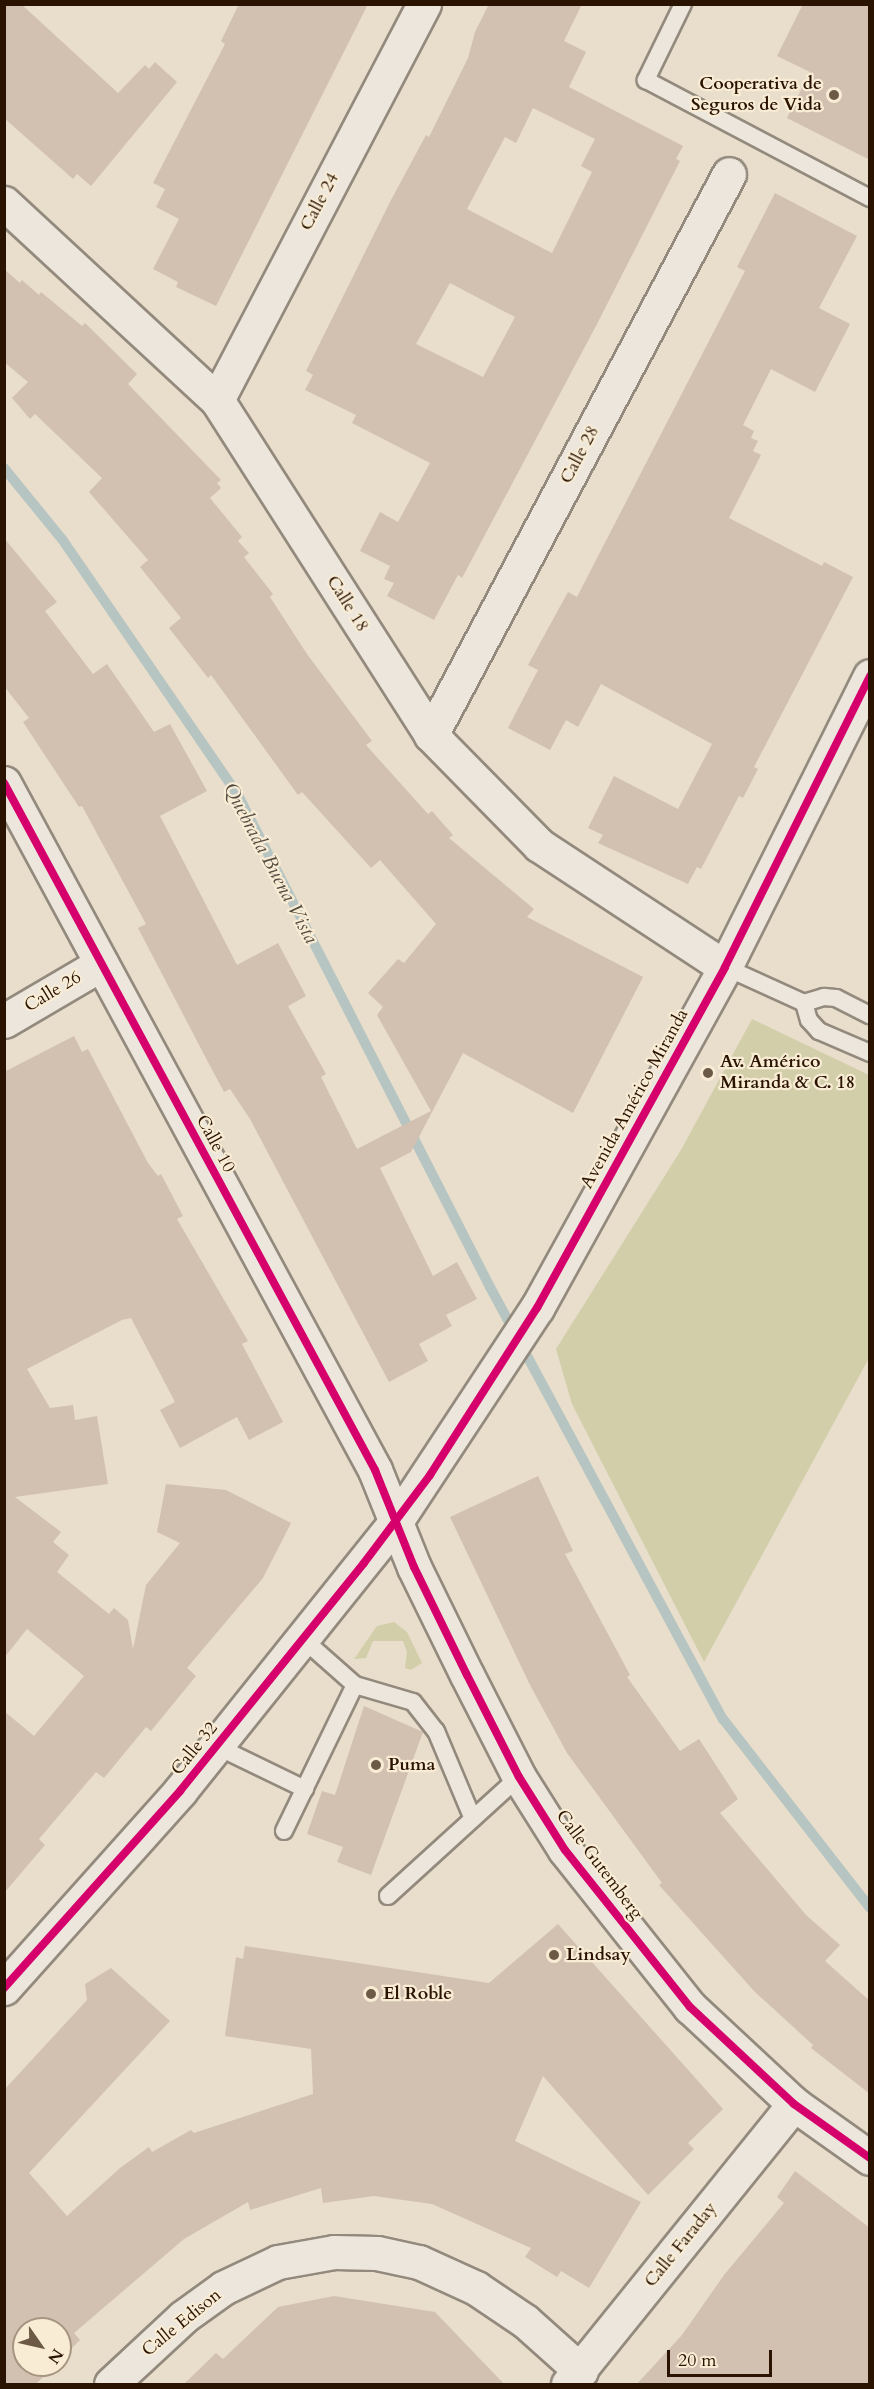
<!DOCTYPE html>
<html>
<head>
<meta charset="utf-8">
<style>
  body { margin:0 }
  #map { position:relative; width:874px; height:2389px; overflow:hidden; background:#e8decb; font-family:Cardo,serif }
  div>[style] { position:absolute }
  [style*='--x'] { left:calc(var(--x)*1px); top:calc(var(--y)*1px); width:calc(var(--w)*1px); rotate:calc(var(--a)*1deg) }
  .green>* { inset:0; background:#d2ceaa }
  .stream>* { height:10px; margin:-5px; padding:0 5px; transform-origin:5px; border-radius:5px; background:#b7c5c2 }
  .building>* { inset:0; background:#d2c1b1 }
  .roads { filter:drop-shadow(2px 0 #938a7d) drop-shadow(-2px 0 #938a7d) drop-shadow(0 2px #938a7d) drop-shadow(0 -2px #938a7d) }
  .service>* { height:16px; margin:-8px; padding:0 8px; transform-origin:8px; border-radius:8px; background:#ece6dd }
  .minor>* { height:33px; margin:-16.5px; padding:0 16.5px; transform-origin:16.5px; border-radius:16.5px; background:#ece6dd }
  .tertiary>* { height:33px; margin:-16.5px; padding:0 16.5px; transform-origin:16.5px; border-radius:16.5px; background:#ece6dd }
  .cycleway>* { height:8px; margin:-4px; padding:0 4px; transform-origin:4px; border-radius:4px; background:#d6006c }
  .dots>* { width:16px; height:16px; translate:-50% -50%; box-sizing:border-box; border:3px solid #f8ecd5; border-radius:50% }
  span { translate:-50% -50%; white-space:nowrap; text-align:center; line-height:1.15; -webkit-text-stroke:4.5px #f8ecd5; paint-order:stroke }
  .poi-label { font-size:18px; color:#2a1300; font-weight:700 }
  .right { translate:-100% -50%; text-align:right }
  .left { translate:0 -50%; text-align:left }
  .street-label { font-size:18px; color:#2a1300 }
  .water-label { font-size:20px; color:#544d42; font-style:italic }
  .frame { position:absolute; inset:0; border:6px solid #2a1300; pointer-events:none }
  .north { position:absolute; left:12px; top:2317px; width:60px; height:60px; box-sizing:border-box; background:#f8ecd5; border:2px solid #a69580; border-radius:50%; rotate:124deg; font-size:16px; font-weight:700; line-height:24px; text-align:center; color:#2a1300 }
  .north::after { content:''; display:block; margin:auto; width:21px; height:27px; background:#6c5a47; clip-path:polygon(50% 0,100% 100%,50% 72%,0 100%) }
  .scale { position:absolute; left:667px; top:2350px; width:105px; height:27px; box-sizing:border-box; border:3px solid #2a1300; border-top:0; padding-left:8px; font-size:18px; line-height:21px; white-space:nowrap; color:#2a1300; -webkit-text-stroke:4px #f8ecd5; paint-order:stroke }
</style>
</head>
<body>
<div id="map">
  <div class="green">
    <i style="clip-path:polygon(752px 1019px,869px 1075px,869px 1358px,704px 1662px,572px 1404px,556px 1349px,681px 1150px)"></i>
    <i style="clip-path:polygon(394px 1622px,407px 1632px,422px 1663px,411px 1670px,405px 1668px,407px 1652px,403px 1641px,373px 1641px,366px 1658px,354px 1659px,377px 1626px)"></i>
  </div>
  <div class="stream">
    <i style="--x:4;--y:468;--w:92;--a:50.8"></i>
    <i style="--x:62;--y:539;--w:311;--a:55.5"></i>
    <i style="--x:238;--y:795;--w:553;--a:62.88"></i>
    <i style="--x:490;--y:1287;--w:491;--a:61.7"></i>
    <i style="--x:723;--y:1719;--w:239;--a:52.1"></i>
  </div>
  <div class="building">
    <i style="clip-path:polygon(4px 4px,21px 4px,118px 93px,145px 65px,149px 69px,155px 62px,177px 82px,91px 186px,77px 174px,73px 179px,4px 118px)"></i>
    <i style="clip-path:polygon(239px 4px,368px 4px,216px 306px,176px 287px,178px 282px,153px 269px,179px 219px,156px 207px,165px 189px,153px 183px,225px 44px,221px 41px)"></i>
    <i style="clip-path:polygon(evenodd,489px 4px,582px 4px,564px 41px,586px 52px,569px 87px,683px 146px,676px 159px,680px 161px,597px 324px,462px 578px,458px 575px,434px 620px,387px 596px,394px 583px,384px 579px,390px 566px,360px 551px,380px 512px,398px 522px,430px 463px,352px 423px,356px 415px,305px 390px,313px 375px,306px 371px,390px 202px,426px 135px,429px 137px,468px 58px,475px 32px,489px 4px,533px 108px,595px 139px,581px 166px,592px 172px,552px 253px,467px 209px,505px 137px,516px 143px,533px 108px,489px 4px,450px 283px,515px 317px,483px 377px,416px 344px,450px 283px)"></i>
    <i style="clip-path:polygon(803px 4px,870px 4px,870px 160px,787px 118px,810px 72px,777px 56px)"></i>
    <i style="clip-path:polygon(775px 193px,857px 236px,819px 308px,850px 324px,815px 392px,771px 369px,743px 425px,754px 431px,751px 438px,758px 441px,753px 451px,761px 455px,729px 518px,822px 566px,824px 562px,853px 577px,754px 767px,758px 769px,743px 798px,739px 796px,701px 869px,697px 867px,688px 884px,598px 843px,603px 835px,588px 828px,614px 776px,678px 809px,712px 744px,601px 684px,578px 727px,566px 720px,550px 750px,508px 728px,538px 670px,528px 665px,568px 592px,577px 597px,745px 271px,737px 267px)"></i>
    <i style="clip-path:polygon(4px 269px,20px 283px,22px 280px,39px 295px,41px 292px,82px 326px,85px 323px,137px 374px,128px 384px,221px 480px,217px 483px,221px 488px,210px 498px,242px 537px,238px 541px,249px 553px,244px 557px,273px 594px,270px 597px,307px 654px,372px 741px,366px 745px,428px 814px,432px 811px,453px 835px,449px 838px,534px 909px,527px 917px,643px 977px,573px 1113px,463px 1053px,411px 1152px,380px 1168px,433px 1276px,457px 1262px,477px 1299px,446px 1315px,452px 1326px,419px 1344px,428px 1361px,389px 1382px,250px 1119px,230px 1089px,224px 1092px,209px 1064px,138px 928px,146px 924px,82px 806px,79px 807px,23px 722px,29px 718px,4px 686px,4px 538px,57px 602px,45px 611px,93px 674px,107px 664px,154px 732px,170px 724px,207px 791px,160px 816px,237px 965px,278px 943px,306px 996px,288px 1006px,326px 1074px,321px 1077px,357px 1149px,431px 1111px,377px 1015px,383px 1007px,368px 993px,398px 959px,404px 963px,436px 924px,380px 860px,371px 868px,302px 792px,298px 795px,211px 675px,208px 678px,169px 628px,181px 618px,140px 567px,148px 560px,89px 492px,102px 478px,35px 414px,30px 419px,12px 398px,28px 382px,4px 362px)"></i>
    <i style="clip-path:polygon(74px 1036px,82px 1052px,88px 1049px,148px 1163px,158px 1176px,161px 1174px,183px 1216px,177px 1219px,248px 1341px,242px 1344px,283px 1422px,249px 1440px,237px 1417px,180px 1448px,160px 1410px,175px 1402px,131px 1318px,122px 1320px,27px 1369px,50px 1408px,73px 1405px,75px 1420px,97px 1416px,108px 1484px,15px 1497px,61px 1532px,53px 1542px,69px 1555px,57px 1572px,109px 1614px,114px 1608px,128px 1620px,133px 1649px,146px 1585px,180px 1543px,157px 1532px,166px 1484px,226px 1490px,291px 1523px,263px 1578px,187px 1668px,196px 1676px,151px 1731px,146px 1727px,104px 1778px,96px 1772px,39px 1839px,45px 1845px,4px 1893px,4px 1711px,34px 1736px,84px 1676px,27px 1629px,4px 1658px,4px 1072px)"></i>
    <i style="clip-path:polygon(538px 1476px,573px 1551px,565px 1554px,630px 1675px,627px 1677px,680px 1751px,699px 1739px,738px 1799px,720px 1813px,806px 1915px,840px 1945px,825px 1961px,870px 2001px,870px 2094px,811px 2048px,813px 2045px,754px 1991px,659px 1885px,662px 1883px,567px 1753px,529px 1683px,450px 1517px)"></i>
    <i style="clip-path:polygon(364px 1706px,423px 1732px,371px 1875px,337px 1862px,343px 1847px,307px 1834px,322px 1791px,335px 1795px)"></i>
    <i style="clip-path:polygon(558px 1924px,723px 2109px,688px 2143px,694px 2149px,648px 2195px,543px 2076px,515px 2141px,641px 2202px,589px 2288px,561px 2271px,557px 2277px,525px 2257px,531px 2248px,432px 2204px,374px 2196px,323px 2203px,321px 2188px,250px 2210px,248px 2202px,184px 2239px,74px 2333px,80px 2340px,60px 2360px,60px 2329px,24px 2329px,24px 2365px,55px 2365px,35px 2385px,4px 2385px,4px 2090px,87px 2000px,85px 1984px,111px 1968px,170px 2021px,29px 2173px,67px 2216px,120px 2168px,149px 2147px,152px 2152px,191px 2130px,194px 2133px,313px 2094px,311px 2049px,225px 2036px,236px 1957px,243px 1959px,245px 1946px,489px 1983px)"></i>
    <i style="clip-path:polygon(795px 2171px,870px 2228px,870px 2385px,636px 2385px,682px 2335px,724px 2275px,784px 2203px,777px 2197px)"></i>
    <i style="clip-path:polygon(334px 2296px,435px 2312px,505px 2385px,183px 2385px,216px 2353px,223px 2359px,278px 2307px)"></i>
  </div>
  <div class="roads">
    <div class="service">
      <i style="--x:683;--y:4;--w:85;--a:116"></i>
      <i style="--x:646;--y:80;--w:253;--a:27.8"></i>
      <i style="--x:725;--y:967;--w:87;--a:24.5"></i>
      <i style="--x:804;--y:1003;--w:21;--a:-17"></i>
      <i style="--x:824;--y:997;--w:12;--a:5"></i>
      <i style="--x:836;--y:998;--w:38;--a:27"></i>
      <i style="--x:804;--y:1003;--w:18;--a:74"></i>
      <i style="--x:809;--y:1020;--w:15;--a:48"></i>
      <i style="--x:819;--y:1031;--w:56;--a:23.3"></i>
      <i style="--x:303;--y:1639;--w:69;--a:41.5"></i>
      <i style="--x:216;--y:1746;--w:99;--a:25.8"></i>
      <i style="--x:284;--y:1831;--w:162;--a:-64.1"></i>
      <i style="--x:355;--y:1685;--w:60;--a:16.3"></i>
      <i style="--x:413;--y:1702;--w:37;--a:52"></i>
      <i style="--x:436;--y:1731;--w:95;--a:67.2"></i>
      <i style="--x:388;--y:1896;--w:177;--a:-42.3"></i>
    </div>
    <div class="minor">
      <i style="--x:4;--y:203;--w:290;--a:42.8"></i>
      <i style="--x:217;--y:400;--w:398;--a:57.4"></i>
      <i style="--x:431;--y:735;--w:154;--a:45.5"></i>
      <i style="--x:539;--y:845;--w:222;--a:33.3"></i>
      <i style="--x:217;--y:400;--w:447;--a:-62.4"></i>
      <i style="--x:431;--y:735;--w:635;--a:-62.02"></i>
      <i style="--x:4;--y:783;--w:781;--a:61.63"></i>
      <i style="--x:375;--y:1470;--w:105;--a:68.1"></i>
      <i style="--x:414;--y:1567;--w:120;--a:63.9"></i>
      <i style="--x:467;--y:1675;--w:114;--a:63"></i>
      <i style="--x:519;--y:1777;--w:86;--a:57.8"></i>
      <i style="--x:565;--y:1850;--w:201;--a:51.5"></i>
      <i style="--x:690;--y:2007;--w:142;--a:43"></i>
      <i style="--x:794;--y:2104;--w:93;--a:35.4"></i>
      <i style="--x:4;--y:1021;--w:113;--a:-30.4"></i>
      <i style="--x:4;--y:1988;--w:264;--a:-48.2"></i>
      <i style="--x:180;--y:1791;--w:347;--a:-51.3"></i>
      <i style="--x:111;--y:2384;--w:98;--a:-42.9"></i>
      <i style="--x:183;--y:2317;--w:49;--a:-35.9"></i>
      <i style="--x:223;--y:2288;--w:61;--a:-25.3"></i>
      <i style="--x:278;--y:2262;--w:57;--a:-10.1"></i>
      <i style="--x:334;--y:2252;--w:43;--a:1.3"></i>
      <i style="--x:377;--y:2253;--w:43;--a:12.1"></i>
      <i style="--x:419;--y:2262;--w:63;--a:24.5"></i>
      <i style="--x:476;--y:2288;--w:59;--a:34"></i>
      <i style="--x:525;--y:2321;--w:75;--a:41.8"></i>
      <i style="--x:568;--y:2384;--w:360;--a:-51.1"></i>
    </div>
    <div class="tertiary">
      <i style="--x:397;--y:1520;--w:254;--a:-56.6"></i>
      <i style="--x:537;--y:1308;--w:389;--a:-61.1"></i>
      <i style="--x:725;--y:967;--w:325;--a:-63.5"></i>
    </div>
  </div>
  <div class="cycleway">
    <i style="--x:4;--y:783;--w:781;--a:61.63"></i>
    <i style="--x:375;--y:1470;--w:105;--a:68.1"></i>
    <i style="--x:414;--y:1567;--w:120;--a:63.9"></i>
    <i style="--x:467;--y:1675;--w:114;--a:63"></i>
    <i style="--x:519;--y:1777;--w:86;--a:57.8"></i>
    <i style="--x:565;--y:1850;--w:201;--a:51.5"></i>
    <i style="--x:690;--y:2007;--w:142;--a:43"></i>
    <i style="--x:794;--y:2104;--w:93;--a:35.4"></i>
    <i style="--x:4;--y:1988;--w:264;--a:-48.2"></i>
    <i style="--x:180;--y:1791;--w:293;--a:-51.1"></i>
    <i style="--x:364;--y:1563;--w:110;--a:-53.1"></i>
    <i style="--x:430;--y:1475;--w:198;--a:-57.4"></i>
    <i style="--x:537;--y:1308;--w:389;--a:-61.1"></i>
    <i style="--x:725;--y:967;--w:325;--a:-63.5"></i>
  </div>
  <div class="dots">
    <i style="left:834px;top:95px;background:#6c5a47"></i>
    <i style="left:708px;top:1073px;background:#6c5a47"></i>
    <i style="left:376px;top:1765px;background:#6c5a47"></i>
    <i style="left:554px;top:1955px;background:#6c5a47"></i>
    <i style="left:371px;top:1994px;background:#6c5a47"></i>
  </div>
  <div class="poi-label">
    <span class="right" style="left:822px;top:95px">Cooperativa de<br>Seguros de Vida</span>
    <span class="left" style="left:720px;top:1073px">Av. Américo<br>Miranda &amp; C. 18</span>
    <span class="left" style="left:388px;top:1765px">Puma</span>
    <span class="left" style="left:566px;top:1955px">Lindsay</span>
    <span class="left" style="left:383px;top:1994px">El Roble</span>
  </div>
  <div class="street-label">
    <span style="left:320px;top:202px;rotate:-62deg">Calle 24</span>
    <span style="left:580px;top:455px;rotate:-62deg">Calle 28</span>
    <span style="left:347px;top:604px;rotate:58deg">Calle 18</span>
    <span style="left:53px;top:992px;rotate:-31deg">Calle 26</span>
    <span style="left:635px;top:1099px;rotate:-61deg">Avenida Américo Miranda</span>
    <span style="left:215px;top:1144px;rotate:62deg">Calle 10</span>
    <span style="left:195px;top:1749px;rotate:-51deg">Calle 32</span>
    <span style="left:599px;top:1865px;rotate:53deg">Calle Gutemberg</span>
    <span style="left:681px;top:2245px;rotate:-51deg">Calle Faraday</span>
    <span style="left:182px;top:2323px;rotate:-39deg">Calle Edison</span>
  </div>
  <div class="water-label">
    <span style="left:271px;top:863px;rotate:62deg">Quebrada Buena Vista</span>
  </div>
  <div class="frame"></div>
  <div class="north">N</div>
  <div class="scale">20 m</div>
</div>
</body>
</html>
